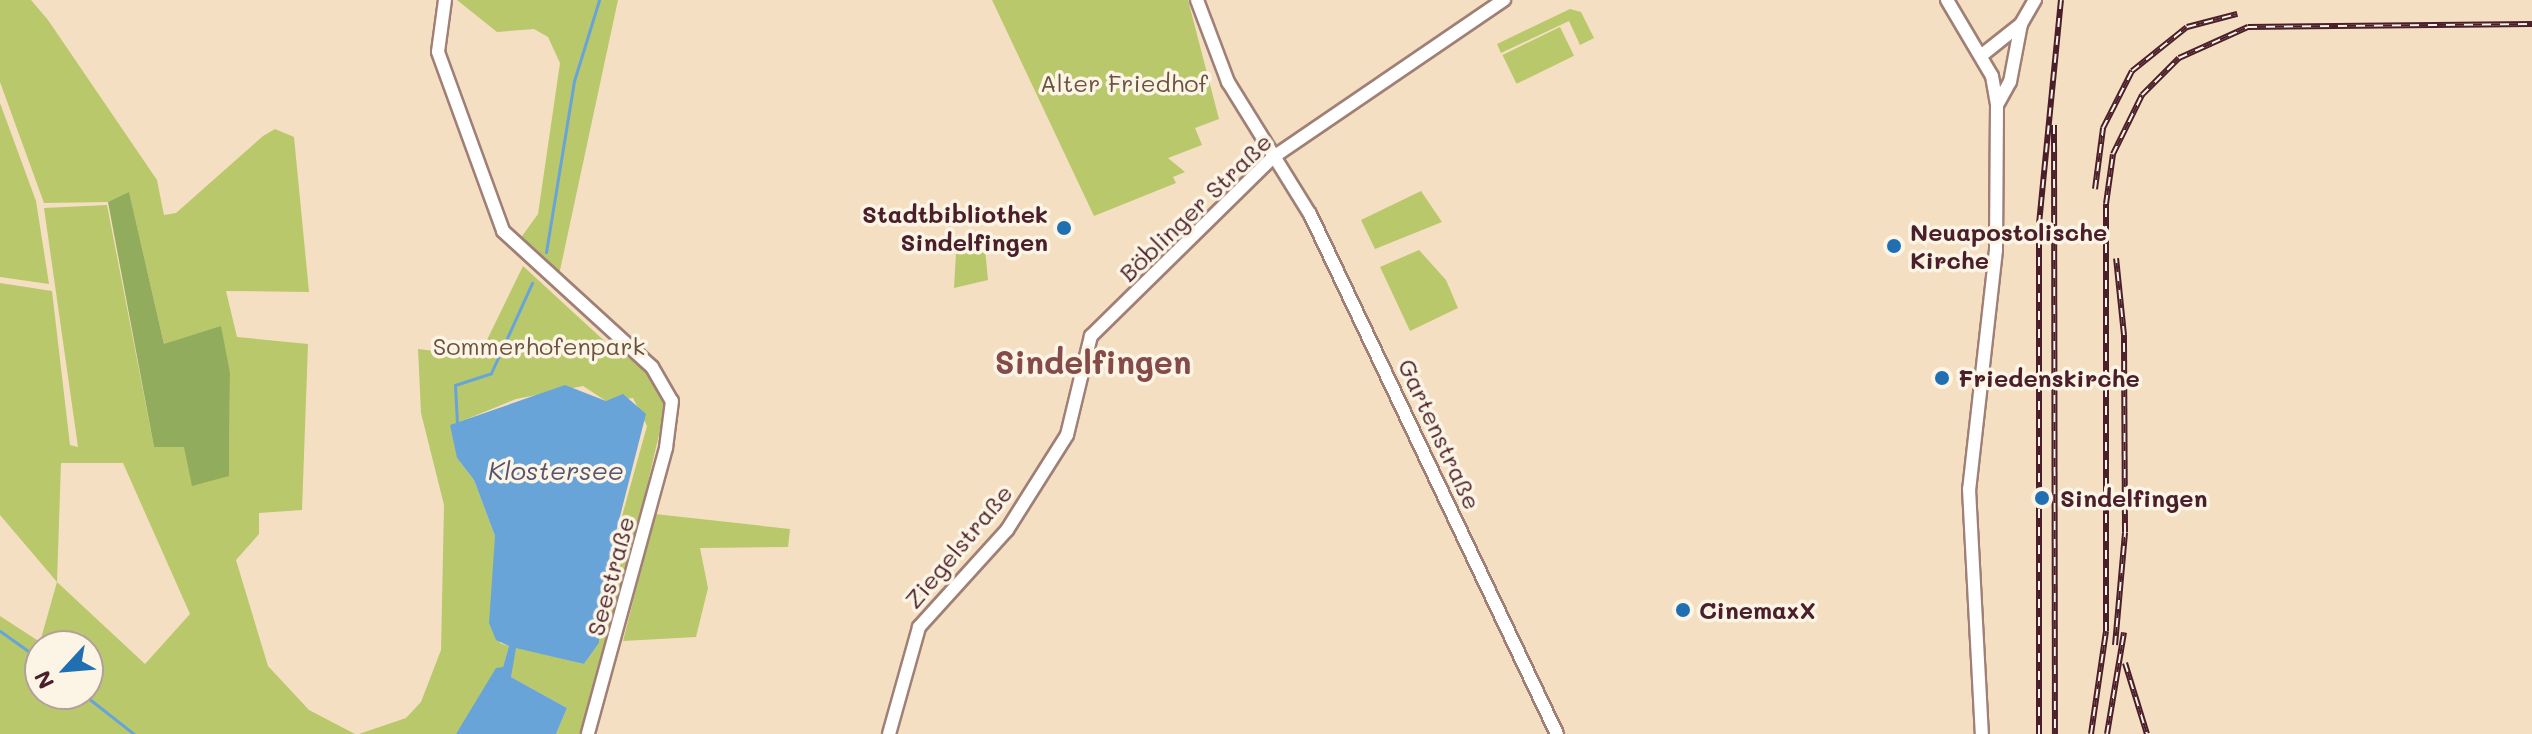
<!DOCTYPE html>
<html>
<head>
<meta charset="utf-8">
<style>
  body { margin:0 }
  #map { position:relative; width:2532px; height:734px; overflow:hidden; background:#f5dfc2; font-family:Mali,sans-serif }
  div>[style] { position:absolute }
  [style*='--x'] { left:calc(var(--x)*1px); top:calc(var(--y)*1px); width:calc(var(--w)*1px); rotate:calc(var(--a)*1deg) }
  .green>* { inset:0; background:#b9c86a; transform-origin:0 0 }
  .forest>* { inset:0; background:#92ac5e }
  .water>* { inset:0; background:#69a4d9 }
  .stream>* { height:3px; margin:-1.5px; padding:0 1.5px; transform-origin:1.5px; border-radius:1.5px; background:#69a4d9 }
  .roads { filter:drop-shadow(2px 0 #a07f76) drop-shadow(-2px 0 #a07f76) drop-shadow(0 2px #a07f76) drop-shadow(0 -2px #a07f76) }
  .secondary>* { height:12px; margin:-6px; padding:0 6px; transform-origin:6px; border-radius:6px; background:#fff }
  .primary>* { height:12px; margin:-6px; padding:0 6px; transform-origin:6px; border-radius:6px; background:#fff }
  .rail>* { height:6px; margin-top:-3px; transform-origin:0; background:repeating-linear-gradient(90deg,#fcf5e5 0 9px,#4a1f2b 0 18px); box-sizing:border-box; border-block:2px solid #4a1f2b }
  .dots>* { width:22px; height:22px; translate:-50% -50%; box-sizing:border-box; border:4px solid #fcf5e5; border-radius:50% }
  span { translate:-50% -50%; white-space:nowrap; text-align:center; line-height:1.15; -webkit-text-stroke:7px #fcf5e5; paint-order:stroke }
  .park-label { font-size:24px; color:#6b523e }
  .street-label { font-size:24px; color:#4a1f2b }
  .poi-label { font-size:24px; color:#4a1f2b; font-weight:700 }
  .right { translate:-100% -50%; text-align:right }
  .left { translate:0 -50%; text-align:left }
  .water-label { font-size:26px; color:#565471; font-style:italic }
  .district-label { font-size:32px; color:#844b4a; font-weight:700 }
  .north { position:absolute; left:24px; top:630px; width:80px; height:80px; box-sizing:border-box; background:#fcf5e5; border:2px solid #b59f9b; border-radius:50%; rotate:244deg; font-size:22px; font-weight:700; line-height:32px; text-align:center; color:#4a1f2b }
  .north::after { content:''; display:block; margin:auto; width:28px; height:36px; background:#1f6fb2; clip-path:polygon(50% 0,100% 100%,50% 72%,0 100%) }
</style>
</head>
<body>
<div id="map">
  <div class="green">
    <i style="clip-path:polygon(evenodd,0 0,31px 0,48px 20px,157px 180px,164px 215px,176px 213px,263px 136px,275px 129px,294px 137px,309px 292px,226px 291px,237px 337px,308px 344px,302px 510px,259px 513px,259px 534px,236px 560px,268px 666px,309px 710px,355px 734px,0 734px,0 616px,40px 642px,57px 582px,0 515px,0 283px,52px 291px,70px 445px,78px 447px,44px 208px,107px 205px,154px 447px,185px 446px,229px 476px,230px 373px,164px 344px,129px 193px,108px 202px,44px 203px,0 82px,0 0,61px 463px,123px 463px,190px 614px,145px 664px,57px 582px,61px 463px,0 0,40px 646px,88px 646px,88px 694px,40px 694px,40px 646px)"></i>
    <i style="clip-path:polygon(457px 0,618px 0,559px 275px,520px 239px,538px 214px,560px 63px,548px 37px,534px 29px,497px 32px)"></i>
    <i style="clip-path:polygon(992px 0,1188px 0,1219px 119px,1195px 128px,1202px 145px,1168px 158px,1185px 172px,1173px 177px,1176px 183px,1094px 216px)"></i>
    <i style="clip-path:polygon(1570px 9px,1581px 12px,1594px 38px,1580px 45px,1569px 21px,1501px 53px,1497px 44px)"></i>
    <i style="left:1560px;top:27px;width:32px;height:64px;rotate:64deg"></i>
    <i style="clip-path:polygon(0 103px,36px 201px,49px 284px,0 277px)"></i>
    <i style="clip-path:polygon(1421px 191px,1442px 222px,1375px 249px,1361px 220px)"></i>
    <i style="clip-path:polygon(984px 238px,988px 280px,954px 288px,956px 253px,930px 249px,929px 239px)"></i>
    <i style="clip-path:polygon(1419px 250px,1446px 280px,1458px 308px,1410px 331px,1380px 267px)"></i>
    <i style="clip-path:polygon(523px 266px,612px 348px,647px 369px,666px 405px,599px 690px,580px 734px,556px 734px,567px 708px,511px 677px,510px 669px,516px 647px,584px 664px,599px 643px,599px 599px,647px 426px,633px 398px,606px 401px,583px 386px,516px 399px,457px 423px,457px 458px,474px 480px,495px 536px,500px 643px,509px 646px,503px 667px,456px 734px,359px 734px,406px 718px,421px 702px,441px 650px,444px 505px,421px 413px,418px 349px,469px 355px,484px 346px)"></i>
    <i style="clip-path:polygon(655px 514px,790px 529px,788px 547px,700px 548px,708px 588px,696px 637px,623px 641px)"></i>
  </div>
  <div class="forest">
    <i style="clip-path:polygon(129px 192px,164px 344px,221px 326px,230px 373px,229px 476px,192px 486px,184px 447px,154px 447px,108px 202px)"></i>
  </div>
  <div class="water">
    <i style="clip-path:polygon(565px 385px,606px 401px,623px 394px,646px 414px,599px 599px,599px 643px,584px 664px,516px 648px,511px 677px,567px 708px,556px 734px,456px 734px,496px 668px,503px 667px,509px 646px,496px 640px,489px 623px,495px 536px,474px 480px,457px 458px,450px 425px)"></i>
  </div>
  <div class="stream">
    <i style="--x:546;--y:252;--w:173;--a:-80.7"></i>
    <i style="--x:574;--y:81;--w:85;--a:-72.8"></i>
    <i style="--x:457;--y:423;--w:38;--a:-93"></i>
    <i style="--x:455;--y:385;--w:38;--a:-18"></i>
    <i style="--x:491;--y:373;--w:99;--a:-65.5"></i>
    <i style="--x:0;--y:631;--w:47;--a:35.4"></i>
    <i style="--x:83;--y:694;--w:65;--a:38.1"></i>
  </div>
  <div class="roads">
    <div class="secondary">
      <i style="--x:445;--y:0;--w:52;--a:97.7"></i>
      <i style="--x:438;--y:52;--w:190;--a:70"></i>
      <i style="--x:503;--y:231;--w:202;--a:42.4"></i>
      <i style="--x:652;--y:367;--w:39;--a:60"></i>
      <i style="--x:672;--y:401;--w:47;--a:97.3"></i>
      <i style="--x:666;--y:448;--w:296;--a:105.3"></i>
      <i style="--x:1197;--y:0;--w:88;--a:69.3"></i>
      <i style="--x:1228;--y:82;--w:155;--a:58.2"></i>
      <i style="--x:1310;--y:214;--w:576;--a:64.59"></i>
      <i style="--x:1982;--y:55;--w:50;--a:-38.5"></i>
      <i style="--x:2021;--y:24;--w:28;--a:-60"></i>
      <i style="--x:1997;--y:105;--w:26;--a:-61"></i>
      <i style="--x:2010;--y:82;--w:59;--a:-79.3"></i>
      <i style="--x:889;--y:734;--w:111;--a:-74.3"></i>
      <i style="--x:919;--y:627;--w:131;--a:-47.8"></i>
      <i style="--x:1007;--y:530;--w:112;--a:-57.7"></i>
      <i style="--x:1067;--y:435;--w:102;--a:-76.4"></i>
      <i style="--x:1091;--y:336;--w:254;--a:-44.5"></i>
      <i style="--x:1272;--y:158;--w:281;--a:-34.3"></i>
    </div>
    <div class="primary">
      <i style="--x:1947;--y:0;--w:88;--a:59.4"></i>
      <i style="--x:1992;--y:76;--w:29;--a:80"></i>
      <i style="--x:1997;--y:105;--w:145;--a:90.4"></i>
      <i style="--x:1996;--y:250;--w:241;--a:96.4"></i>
      <i style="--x:1969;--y:489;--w:245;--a:87"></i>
    </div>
  </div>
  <div class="rail">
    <i style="--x:2054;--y:125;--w:609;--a:89.91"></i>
    <i style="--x:2095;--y:189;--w:62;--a:-82.5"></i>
    <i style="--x:2103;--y:128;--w:64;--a:-63"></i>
    <i style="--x:2132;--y:71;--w:70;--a:-38.7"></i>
    <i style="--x:2187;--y:27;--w:52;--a:-14.6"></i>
    <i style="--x:2115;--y:645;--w:113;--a:-84.9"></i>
    <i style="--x:2125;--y:532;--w:197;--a:-90.3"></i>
    <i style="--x:2124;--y:335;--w:77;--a:-95.9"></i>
    <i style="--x:2125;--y:663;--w:74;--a:72.8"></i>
    <i style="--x:2039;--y:734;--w:510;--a:-90"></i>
    <i style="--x:2039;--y:224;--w:225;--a:-84.4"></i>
    <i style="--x:2091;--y:734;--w:104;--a:-81.7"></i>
    <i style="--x:2106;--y:631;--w:427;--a:-90"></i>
    <i style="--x:2106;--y:204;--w:50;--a:-82"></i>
    <i style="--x:2113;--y:154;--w:66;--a:-63.8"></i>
    <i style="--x:2142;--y:95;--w:52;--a:-45"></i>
    <i style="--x:2179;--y:58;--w:76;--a:-24.2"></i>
    <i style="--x:2248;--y:27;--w:284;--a:-0.6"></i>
    <i style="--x:2107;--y:734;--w:103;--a:-80.5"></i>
  </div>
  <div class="dots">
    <i style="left:1064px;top:228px;background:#1f6fb2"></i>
    <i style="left:1894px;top:246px;background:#1f6fb2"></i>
    <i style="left:1942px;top:378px;background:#1f6fb2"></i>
    <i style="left:2042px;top:498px;background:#1f6fb2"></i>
    <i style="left:1683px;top:610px;background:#1f6fb2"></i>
  </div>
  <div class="park-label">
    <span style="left:1124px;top:83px">Alter Friedhof</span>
    <span style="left:539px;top:346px">Sommerhofenpark</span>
  </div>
  <div class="street-label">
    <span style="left:1195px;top:207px;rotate:-44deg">Böblinger Straße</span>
    <span style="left:1440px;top:434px;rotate:65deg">Gartenstraße</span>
    <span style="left:958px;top:546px;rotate:-50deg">Ziegelstraße</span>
    <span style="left:610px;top:576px;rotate:-75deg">Seestraße</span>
  </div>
  <div class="poi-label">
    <span class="right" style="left:1048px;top:228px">Stadtbibliothek<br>Sindelfingen</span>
    <span class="left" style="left:1910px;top:246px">Neuapostolische<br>Kirche</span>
    <span class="left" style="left:1958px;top:378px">Friedenskirche</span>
    <span class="left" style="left:2060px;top:498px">Sindelfingen</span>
    <span class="left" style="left:1699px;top:610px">CinemaxX</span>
  </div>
  <div class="water-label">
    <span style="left:556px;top:471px">Klostersee</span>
  </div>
  <div class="district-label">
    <span style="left:1093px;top:361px">Sindelfingen</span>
  </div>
  <div class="north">N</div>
</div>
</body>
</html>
